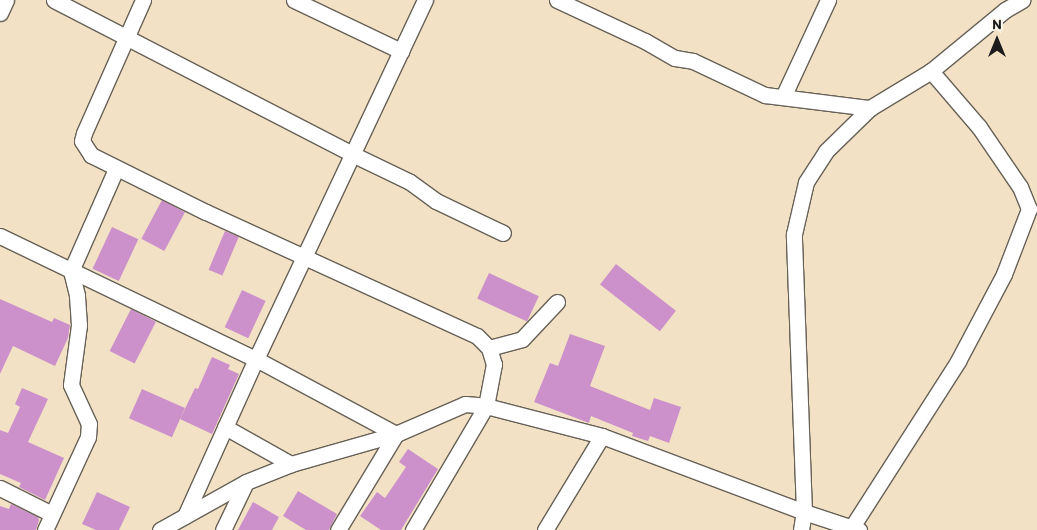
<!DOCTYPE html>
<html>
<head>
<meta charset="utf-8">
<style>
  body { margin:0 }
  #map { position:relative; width:1037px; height:530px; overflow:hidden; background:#f2e1c4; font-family:Itim,sans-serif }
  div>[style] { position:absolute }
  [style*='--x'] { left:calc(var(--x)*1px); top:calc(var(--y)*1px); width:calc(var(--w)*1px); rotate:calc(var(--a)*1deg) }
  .building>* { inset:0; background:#cc91cb; transform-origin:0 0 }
  .roads { filter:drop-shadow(1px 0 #676157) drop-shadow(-1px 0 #676157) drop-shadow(0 1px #676157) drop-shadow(0 -1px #676157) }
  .minor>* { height:15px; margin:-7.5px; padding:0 7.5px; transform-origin:7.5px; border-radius:7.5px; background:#fff }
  span { translate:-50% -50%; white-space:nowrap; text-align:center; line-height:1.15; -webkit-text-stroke:5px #fbf7ec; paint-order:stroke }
  .north { position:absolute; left:972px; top:15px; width:50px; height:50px; -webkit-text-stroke:4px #fbf7ec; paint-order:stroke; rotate:0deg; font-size:14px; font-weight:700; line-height:20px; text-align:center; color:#1c1c1c }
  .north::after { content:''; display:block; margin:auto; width:18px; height:22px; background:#1c1c1c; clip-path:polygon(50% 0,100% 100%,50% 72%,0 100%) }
</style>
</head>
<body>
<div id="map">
  <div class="building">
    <i style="left:162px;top:200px;width:26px;height:44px;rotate:28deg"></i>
    <i style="left:112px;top:227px;width:29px;height:46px;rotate:25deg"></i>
    <i style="left:225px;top:231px;width:15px;height:42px;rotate:23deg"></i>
    <i style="left:616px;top:264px;width:76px;height:26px;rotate:38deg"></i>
    <i style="left:489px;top:273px;width:55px;height:28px;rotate:25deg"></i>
    <i style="left:242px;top:290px;width:26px;height:41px;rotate:25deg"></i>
    <i style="clip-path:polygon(0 299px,52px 322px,54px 318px,70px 325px,68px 338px,55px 366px,13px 346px,0 374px)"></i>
    <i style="left:131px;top:309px;width:28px;height:47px;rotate:27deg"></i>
    <i style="clip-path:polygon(570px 334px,605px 346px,590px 386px,650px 410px,654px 398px,681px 407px,669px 443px,650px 436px,648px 441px,632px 436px,633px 433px,591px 416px,589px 423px,534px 402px,550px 363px,558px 366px)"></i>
    <i style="clip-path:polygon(212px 357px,230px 365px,228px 369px,239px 374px,212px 434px,180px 419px,195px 388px,198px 389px)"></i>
    <i style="clip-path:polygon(22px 388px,48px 399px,28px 442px,64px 458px,45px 500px,19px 487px,21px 483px,0 474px,0 430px,8px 433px,20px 407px,15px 404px)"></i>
    <i style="left:142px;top:389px;width:47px;height:32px;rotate:24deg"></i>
    <i style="clip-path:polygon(408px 449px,438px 469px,401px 530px,381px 530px,360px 516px,377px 492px,385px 498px,406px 467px,399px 462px)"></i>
    <i style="clip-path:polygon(298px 491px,337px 514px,329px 530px,306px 530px,283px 516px)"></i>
    <i style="clip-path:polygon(97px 492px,130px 507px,119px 530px,96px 530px,82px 524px)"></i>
    <i style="clip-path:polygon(253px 502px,279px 517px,272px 530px,238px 530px)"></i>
    <i style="clip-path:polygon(11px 504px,38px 517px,39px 520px,36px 530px,0 530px,0 506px,9px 509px)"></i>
  </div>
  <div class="roads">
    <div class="minor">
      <i style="--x:54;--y:0;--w:335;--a:27.3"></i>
      <i style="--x:352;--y:154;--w:64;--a:25.8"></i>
      <i style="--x:410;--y:182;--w:32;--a:36"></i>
      <i style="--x:436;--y:201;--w:74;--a:25.5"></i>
      <i style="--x:143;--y:0;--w:145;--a:113.9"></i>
      <i style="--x:84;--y:133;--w:8;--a:104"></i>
      <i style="--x:82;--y:141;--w:17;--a:57"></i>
      <i style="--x:91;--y:155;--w:128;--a:26.4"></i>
      <i style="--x:206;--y:212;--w:298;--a:24.6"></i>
      <i style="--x:477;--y:336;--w:17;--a:45"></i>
      <i style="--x:489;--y:348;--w:17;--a:73"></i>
      <i style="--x:494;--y:364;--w:43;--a:100.8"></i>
      <i style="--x:486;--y:406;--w:144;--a:120.5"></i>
      <i style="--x:294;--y:0;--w:119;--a:25.5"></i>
      <i style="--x:557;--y:0;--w:97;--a:25"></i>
      <i style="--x:645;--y:41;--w:34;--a:30"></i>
      <i style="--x:675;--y:58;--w:18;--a:9"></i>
      <i style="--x:693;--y:61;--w:80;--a:25.3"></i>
      <i style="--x:765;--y:95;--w:106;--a:7.1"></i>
      <i style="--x:0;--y:13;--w:14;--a:-65"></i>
      <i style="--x:783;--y:97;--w:107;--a:-65.1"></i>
      <i style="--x:0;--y:236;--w:284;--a:25.7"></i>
      <i style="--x:256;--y:359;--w:159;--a:28.2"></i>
      <i style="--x:489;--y:348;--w:34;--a:-15"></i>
      <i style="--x:522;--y:339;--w:51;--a:-46.6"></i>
      <i style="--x:225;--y:427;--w:76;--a:29.3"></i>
      <i style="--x:0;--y:488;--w:58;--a:26.6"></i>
      <i style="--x:185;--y:516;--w:172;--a:-65.7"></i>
      <i style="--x:256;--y:359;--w:397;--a:-64.8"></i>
      <i style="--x:852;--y:527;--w:197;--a:-57.4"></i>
      <i style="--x:958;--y:361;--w:98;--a:-62.1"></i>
      <i style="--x:1004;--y:274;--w:70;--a:-69"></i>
      <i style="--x:1029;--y:209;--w:24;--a:-112"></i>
      <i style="--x:1020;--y:187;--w:73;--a:-124.3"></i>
      <i style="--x:979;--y:127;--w:74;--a:-130.6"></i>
      <i style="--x:45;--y:530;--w:102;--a:-65.2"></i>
      <i style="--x:88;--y:437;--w:13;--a:-86"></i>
      <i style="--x:89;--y:424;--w:43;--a:-114.8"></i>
      <i style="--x:71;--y:385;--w:61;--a:-82.4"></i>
      <i style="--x:79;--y:325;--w:30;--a:-94"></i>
      <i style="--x:77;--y:295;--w:25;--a:-104"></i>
      <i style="--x:71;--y:271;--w:111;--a:-66.2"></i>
      <i style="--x:160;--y:530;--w:98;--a:-29.2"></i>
      <i style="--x:246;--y:482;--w:48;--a:-21.8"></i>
      <i style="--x:291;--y:464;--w:109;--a:-15.9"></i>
      <i style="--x:223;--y:530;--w:53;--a:-64.4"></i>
      <i style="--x:338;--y:530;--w:112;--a:-58.9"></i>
      <i style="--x:396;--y:434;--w:75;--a:-23.5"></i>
      <i style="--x:465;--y:404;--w:21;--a:5"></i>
      <i style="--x:486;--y:406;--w:120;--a:14.5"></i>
      <i style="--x:602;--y:436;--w:216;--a:20.6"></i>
      <i style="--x:804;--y:512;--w:58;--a:18.1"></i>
      <i style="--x:545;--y:530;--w:110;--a:-58.8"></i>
      <i style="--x:801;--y:530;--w:18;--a:-81"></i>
      <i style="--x:804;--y:512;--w:278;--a:-92.1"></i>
      <i style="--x:794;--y:234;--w:53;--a:-77"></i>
      <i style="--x:806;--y:182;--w:37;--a:-57"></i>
      <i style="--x:826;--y:151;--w:62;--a:-44.3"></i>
      <i style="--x:870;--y:108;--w:71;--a:-31.2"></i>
      <i style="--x:931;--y:71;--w:96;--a:-39.5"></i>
      <i style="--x:1005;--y:10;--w:20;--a:-30"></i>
    </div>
  </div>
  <div class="north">N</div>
</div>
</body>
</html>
